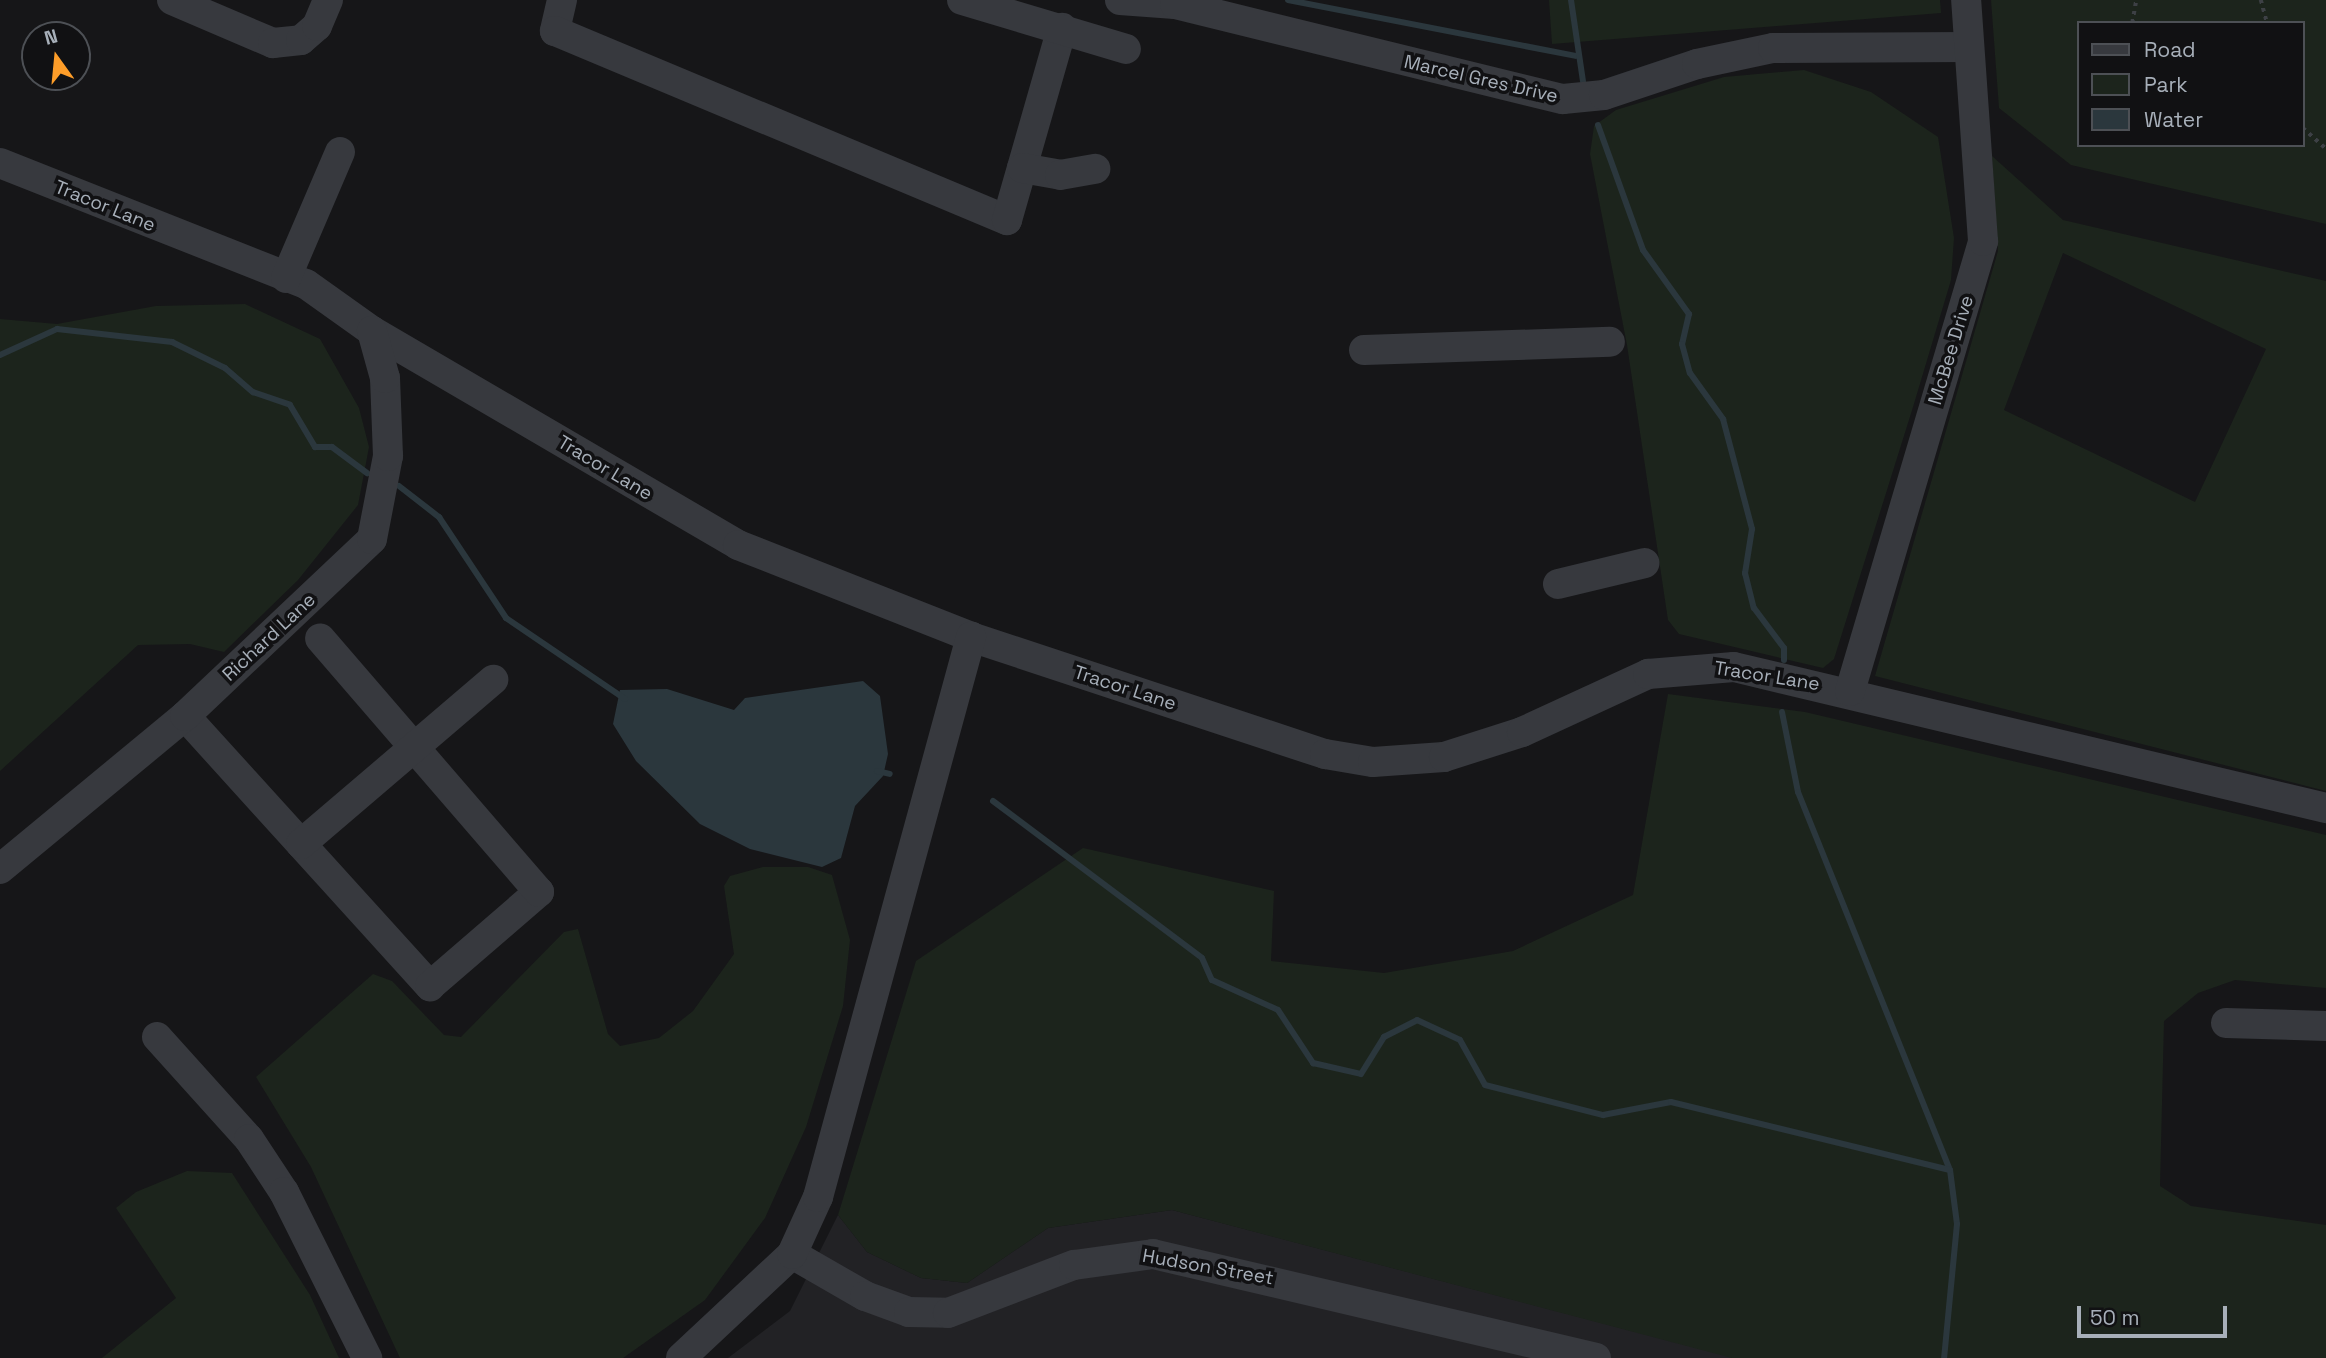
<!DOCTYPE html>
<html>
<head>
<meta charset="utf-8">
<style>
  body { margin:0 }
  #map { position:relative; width:2326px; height:1358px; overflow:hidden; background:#161618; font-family:"Space Grotesk",sans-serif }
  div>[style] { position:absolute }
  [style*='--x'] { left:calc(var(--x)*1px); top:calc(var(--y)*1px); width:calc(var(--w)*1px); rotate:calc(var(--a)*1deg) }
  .built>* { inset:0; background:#222225 }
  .green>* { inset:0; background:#1c241c }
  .water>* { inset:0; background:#2b373d }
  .stream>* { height:6px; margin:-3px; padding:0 3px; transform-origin:3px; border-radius:3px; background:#2b373d }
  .path>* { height:3.5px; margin-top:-1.75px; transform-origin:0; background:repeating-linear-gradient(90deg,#3d4045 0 3.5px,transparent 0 8.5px) }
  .minor>* { height:30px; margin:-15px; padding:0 15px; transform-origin:15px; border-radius:15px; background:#37393e }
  span { translate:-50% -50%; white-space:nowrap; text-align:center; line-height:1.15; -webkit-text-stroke:7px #111113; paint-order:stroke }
  .street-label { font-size:19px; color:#a7afb9 }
  .legend { position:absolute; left:2077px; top:21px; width:228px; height:126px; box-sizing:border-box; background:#111113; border:2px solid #4d5055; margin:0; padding:9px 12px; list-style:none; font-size:21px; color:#a7afb9 }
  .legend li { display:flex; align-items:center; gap:14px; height:35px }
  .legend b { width:35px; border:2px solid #4d5055 }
  .north { position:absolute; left:21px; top:21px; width:70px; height:70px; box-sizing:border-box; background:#111113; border:2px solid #4d5055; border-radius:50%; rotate:345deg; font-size:19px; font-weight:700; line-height:28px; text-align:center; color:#a7afb9 }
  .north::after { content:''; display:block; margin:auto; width:24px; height:32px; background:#fd9d29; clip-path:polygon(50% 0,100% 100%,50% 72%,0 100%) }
  .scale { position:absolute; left:2077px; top:1306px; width:150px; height:32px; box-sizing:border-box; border:4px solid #a7afb9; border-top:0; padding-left:9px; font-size:21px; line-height:24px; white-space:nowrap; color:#a7afb9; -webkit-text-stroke:5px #111113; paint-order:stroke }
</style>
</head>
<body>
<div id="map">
  <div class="built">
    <i style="clip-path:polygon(1172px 1210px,1731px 1357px,1732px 1358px,728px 1358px,790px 1311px,838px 1215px,867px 1252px,921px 1278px,967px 1283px,1048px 1228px)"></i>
  </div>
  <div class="green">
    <i style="clip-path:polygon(1549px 0,1940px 0,1941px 13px,1552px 44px)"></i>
    <i style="clip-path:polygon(evenodd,1991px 0,2326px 0,2326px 224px,2071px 165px,1999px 108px,1991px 0,2079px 23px,2303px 23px,2303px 145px,2079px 145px,2079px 23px)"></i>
    <i style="clip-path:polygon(1804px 70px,1871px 92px,1938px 137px,1954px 238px,1951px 280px,1913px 407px,1834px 659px,1823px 668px,1679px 634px,1668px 620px,1627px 345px,1590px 154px,1594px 126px,1616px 110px,1724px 77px)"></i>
    <i style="clip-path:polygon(evenodd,1992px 156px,2063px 220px,2326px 281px,2326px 791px,1875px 676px,1998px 251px,1992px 156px,2063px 253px,2266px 349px,2195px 502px,2004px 410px,2063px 253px)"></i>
    <i style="clip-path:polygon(245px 304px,320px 339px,359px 408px,369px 447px,358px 505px,298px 580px,224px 652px,190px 644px,138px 645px,0 771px,0 319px,57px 324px,156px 306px)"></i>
    <i style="clip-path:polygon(1668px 694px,1805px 712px,2326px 835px,2326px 988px,2235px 980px,2198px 993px,2164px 1021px,2160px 1186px,2191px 1206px,2326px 1225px,2326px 1358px,1732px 1358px,1172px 1210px,1048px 1228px,967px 1283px,921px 1278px,867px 1252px,838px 1215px,916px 961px,1083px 848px,1274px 891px,1271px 961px,1384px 973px,1513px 951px,1633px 895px)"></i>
    <i style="clip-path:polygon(763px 867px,808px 867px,832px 875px,850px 940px,843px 1006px,806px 1127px,765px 1218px,705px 1300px,623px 1358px,400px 1358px,311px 1167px,256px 1077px,373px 974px,392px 981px,444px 1035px,461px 1037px,564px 932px,578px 929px,608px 1034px,620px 1046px,659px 1038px,693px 1011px,734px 954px,724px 886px,730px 876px)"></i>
    <i style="clip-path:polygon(187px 1171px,232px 1173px,310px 1295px,339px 1358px,102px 1358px,176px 1298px,116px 1208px,136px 1192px)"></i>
  </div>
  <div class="water">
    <i style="clip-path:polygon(863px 681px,880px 696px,888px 754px,883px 776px,855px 806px,841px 858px,822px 867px,750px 849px,700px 824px,636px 761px,613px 724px,620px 690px,667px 689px,734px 710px,745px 698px)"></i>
  </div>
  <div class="stream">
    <i style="--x:1288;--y:0;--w:293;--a:11"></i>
    <i style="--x:1571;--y:0;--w:82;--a:81.6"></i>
    <i style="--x:1598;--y:125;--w:133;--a:70.2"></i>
    <i style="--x:1643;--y:250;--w:79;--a:54.3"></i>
    <i style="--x:1689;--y:314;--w:31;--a:103"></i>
    <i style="--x:1682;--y:344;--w:30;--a:75"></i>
    <i style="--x:1690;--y:373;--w:57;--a:54.3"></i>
    <i style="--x:1723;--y:419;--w:114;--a:75.2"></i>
    <i style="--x:1752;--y:529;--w:45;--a:99"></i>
    <i style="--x:1745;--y:573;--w:36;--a:76"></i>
    <i style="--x:1754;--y:608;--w:50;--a:53.1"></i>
    <i style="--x:1784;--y:648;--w:12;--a:90"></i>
    <i style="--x:0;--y:355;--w:63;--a:-24.5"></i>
    <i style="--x:57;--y:329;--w:116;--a:6.4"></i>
    <i style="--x:172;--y:342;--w:59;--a:26.1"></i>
    <i style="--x:225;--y:368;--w:37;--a:41"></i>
    <i style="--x:253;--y:392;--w:39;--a:19"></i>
    <i style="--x:290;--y:405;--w:49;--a:59.2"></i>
    <i style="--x:315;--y:447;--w:17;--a:0"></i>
    <i style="--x:332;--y:447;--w:44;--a:36.6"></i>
    <i style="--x:399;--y:486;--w:51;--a:37.8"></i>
    <i style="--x:439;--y:517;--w:121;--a:56.4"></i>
    <i style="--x:506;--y:618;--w:144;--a:34.2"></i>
    <i style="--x:1782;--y:712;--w:82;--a:78.7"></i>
    <i style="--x:1798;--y:792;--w:407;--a:68.1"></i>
    <i style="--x:1950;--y:1170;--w:54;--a:82.6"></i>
    <i style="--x:1957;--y:1224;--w:135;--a:95.5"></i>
    <i style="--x:877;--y:771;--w:13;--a:13"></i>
    <i style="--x:993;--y:801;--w:261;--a:36.9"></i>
    <i style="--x:1202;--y:958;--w:24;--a:66"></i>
    <i style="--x:1212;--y:980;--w:72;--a:24.4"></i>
    <i style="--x:1278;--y:1010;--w:64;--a:56.6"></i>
    <i style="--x:1313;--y:1063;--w:49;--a:12.9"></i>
    <i style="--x:1361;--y:1074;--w:44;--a:-58.1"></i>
    <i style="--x:1384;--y:1037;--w:37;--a:-27"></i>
    <i style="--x:1417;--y:1020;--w:47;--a:24.9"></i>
    <i style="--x:1460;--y:1040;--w:51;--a:60.9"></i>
    <i style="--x:1485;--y:1085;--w:122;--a:14.3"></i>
    <i style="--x:1603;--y:1115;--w:69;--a:-10.8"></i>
    <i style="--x:1671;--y:1102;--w:287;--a:13.7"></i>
  </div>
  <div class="path">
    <i style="--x:2261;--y:0;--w:24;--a:75"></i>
    <i style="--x:2132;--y:23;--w:23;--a:-80"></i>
    <i style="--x:2303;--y:128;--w:31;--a:42"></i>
  </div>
  <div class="minor">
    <i style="--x:172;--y:0;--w:110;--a:23.1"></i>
    <i style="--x:273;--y:43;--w:28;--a:-6"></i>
    <i style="--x:301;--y:40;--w:21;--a:-41"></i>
    <i style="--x:317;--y:26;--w:28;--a:-67"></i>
    <i style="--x:562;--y:0;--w:32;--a:103"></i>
    <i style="--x:555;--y:31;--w:490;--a:22.7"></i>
    <i style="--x:1007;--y:220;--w:200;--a:-74"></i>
    <i style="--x:962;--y:0;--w:171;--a:16.6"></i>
    <i style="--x:1120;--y:0;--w:55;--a:4.2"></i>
    <i style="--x:1175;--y:4;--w:399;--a:13.8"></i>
    <i style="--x:1563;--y:99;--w:41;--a:-5.6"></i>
    <i style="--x:1604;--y:95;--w:98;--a:-18.4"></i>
    <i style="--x:1697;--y:64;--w:78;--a:-11.9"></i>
    <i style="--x:1773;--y:48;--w:196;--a:-0.3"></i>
    <i style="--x:0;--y:163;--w:329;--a:21.6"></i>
    <i style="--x:306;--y:284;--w:81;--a:35.5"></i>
    <i style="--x:372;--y:331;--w:424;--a:30.3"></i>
    <i style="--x:738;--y:545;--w:251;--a:21.5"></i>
    <i style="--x:971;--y:637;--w:373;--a:18.3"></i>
    <i style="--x:1325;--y:754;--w:49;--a:9.5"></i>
    <i style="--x:1373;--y:762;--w:71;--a:-4"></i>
    <i style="--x:1444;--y:757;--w:82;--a:-17.8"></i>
    <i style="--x:1522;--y:732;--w:139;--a:-24.7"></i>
    <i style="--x:1648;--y:674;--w:86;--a:-4.7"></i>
    <i style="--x:1734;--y:667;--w:609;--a:13.4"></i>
    <i style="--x:1022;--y:168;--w:39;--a:10"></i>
    <i style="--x:1060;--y:175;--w:36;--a:-10"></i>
    <i style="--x:286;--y:278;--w:137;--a:-66.8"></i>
    <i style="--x:1364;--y:350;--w:246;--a:-1.9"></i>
    <i style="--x:1558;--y:584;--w:89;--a:-13.6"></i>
    <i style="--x:1850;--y:691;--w:469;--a:-73.5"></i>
    <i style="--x:1983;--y:241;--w:242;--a:-94"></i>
    <i style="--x:185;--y:716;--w:365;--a:47.8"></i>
    <i style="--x:430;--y:986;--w:144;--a:-40.8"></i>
    <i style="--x:539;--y:892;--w:335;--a:-130.8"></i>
    <i style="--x:301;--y:844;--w:253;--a:-40.5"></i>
    <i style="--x:0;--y:869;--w:240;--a:-39.6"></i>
    <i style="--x:185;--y:716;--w:257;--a:-43.4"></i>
    <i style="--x:372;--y:539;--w:85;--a:-79.1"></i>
    <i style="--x:388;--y:456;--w:78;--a:-92.2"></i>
    <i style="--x:385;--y:378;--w:49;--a:-105.5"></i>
    <i style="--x:2226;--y:1023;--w:100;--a:1.7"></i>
    <i style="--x:157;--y:1037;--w:137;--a:48"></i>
    <i style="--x:249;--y:1139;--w:64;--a:56.6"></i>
    <i style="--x:284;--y:1192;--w:186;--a:63.4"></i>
    <i style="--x:792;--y:1254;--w:84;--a:29.9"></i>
    <i style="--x:865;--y:1296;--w:47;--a:20"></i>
    <i style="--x:909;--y:1312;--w:39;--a:1"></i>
    <i style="--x:948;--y:1313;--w:135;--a:-20.9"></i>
    <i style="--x:1074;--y:1265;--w:80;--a:-7.9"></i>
    <i style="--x:1153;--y:1254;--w:455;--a:13.2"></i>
    <i style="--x:681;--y:1358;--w:152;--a:-43.1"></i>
    <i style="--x:792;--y:1254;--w:63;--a:-65.5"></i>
    <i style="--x:818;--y:1197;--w:581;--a:-74.72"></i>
  </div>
  <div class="street-label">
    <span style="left:1481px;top:79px;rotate:13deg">Marcel Gres Drive</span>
    <span style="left:105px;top:206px;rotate:22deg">Tracor Lane</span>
    <span style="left:1951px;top:350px;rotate:-73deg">McBee Drive</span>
    <span style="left:605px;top:468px;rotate:31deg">Tracor Lane</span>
    <span style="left:269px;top:637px;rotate:-43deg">Richard Lane</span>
    <span style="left:1767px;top:676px;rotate:9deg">Tracor Lane</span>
    <span style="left:1125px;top:688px;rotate:18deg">Tracor Lane</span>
    <span style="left:1208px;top:1267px;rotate:10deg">Hudson Street</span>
  </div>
  <ul class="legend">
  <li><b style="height:9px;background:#37393e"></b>Road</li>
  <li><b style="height:19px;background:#1c241c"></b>Park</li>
  <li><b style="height:19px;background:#2b373d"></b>Water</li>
  </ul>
  <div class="north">N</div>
  <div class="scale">50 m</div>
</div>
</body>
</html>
